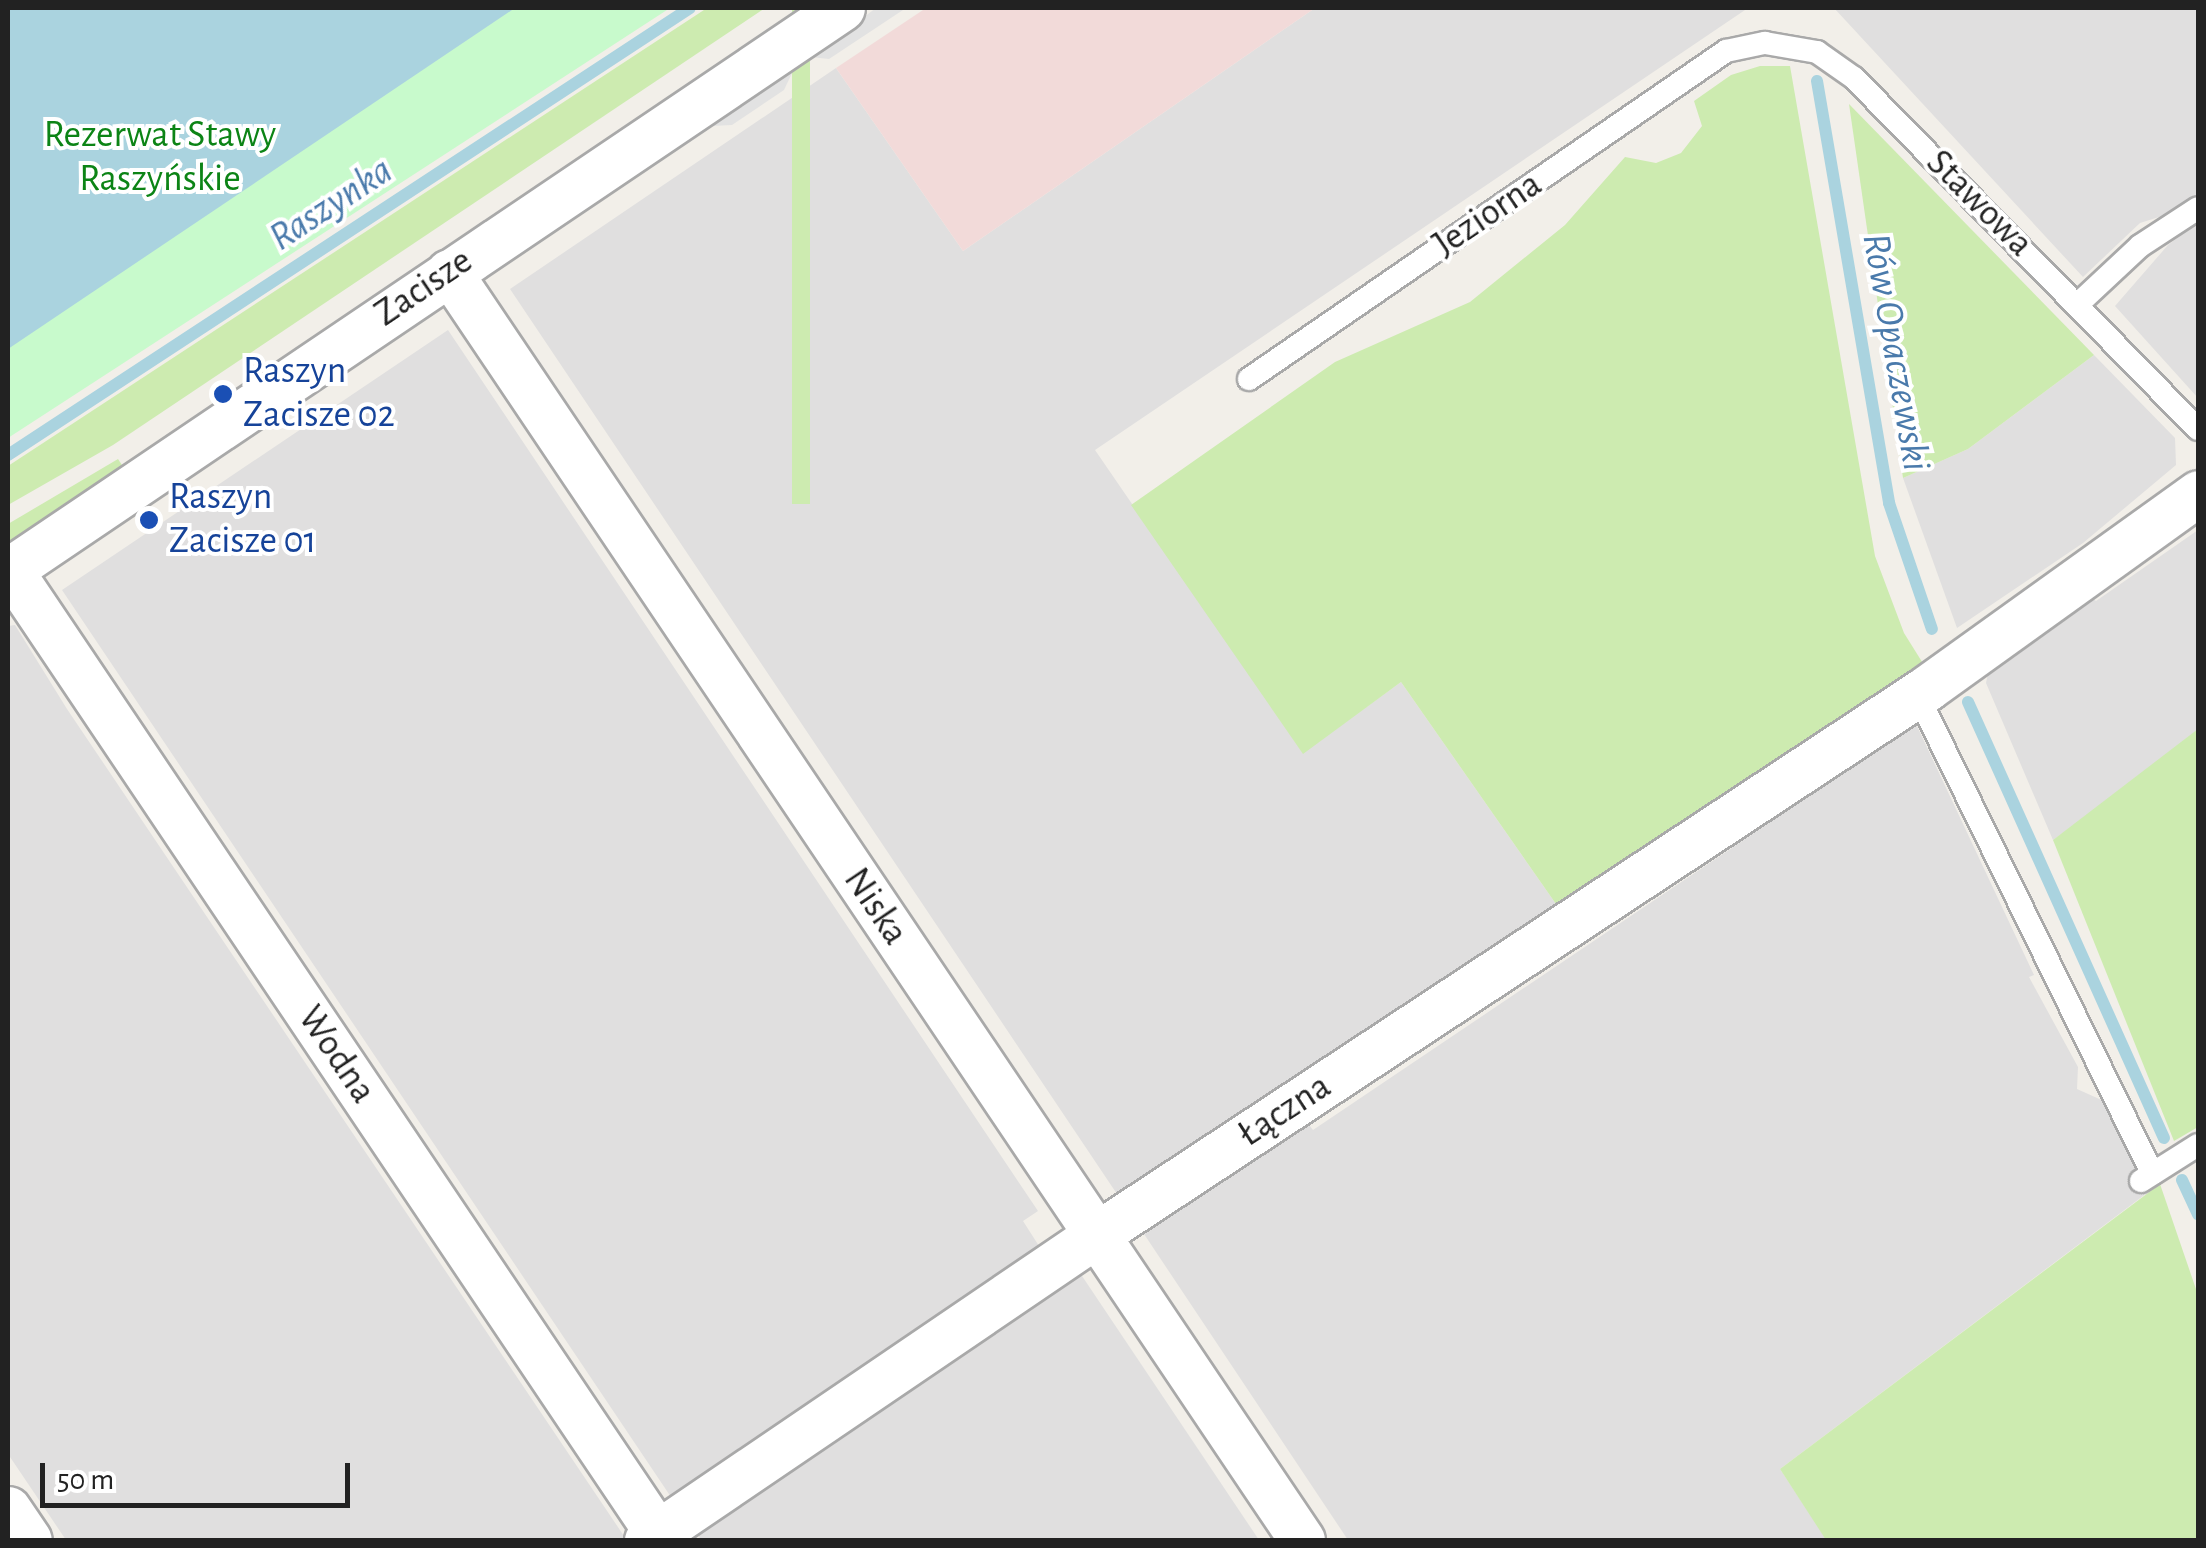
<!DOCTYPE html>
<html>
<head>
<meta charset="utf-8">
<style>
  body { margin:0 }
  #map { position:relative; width:2206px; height:1548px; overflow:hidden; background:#f2efe9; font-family:"Alegreya Sans",sans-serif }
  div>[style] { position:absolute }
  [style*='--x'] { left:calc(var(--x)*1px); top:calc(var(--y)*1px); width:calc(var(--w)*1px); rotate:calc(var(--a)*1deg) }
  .residential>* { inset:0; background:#e0dfdf }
  .commercial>* { inset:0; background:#f2dad9 }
  .grass>* { inset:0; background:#cdebb0; transform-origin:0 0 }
  .park>* { inset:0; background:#c8facc }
  .parking>* { inset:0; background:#e2e2e2 }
  .water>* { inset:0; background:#aad3df }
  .stream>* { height:12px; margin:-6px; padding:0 6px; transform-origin:6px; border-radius:6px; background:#aad3df }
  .roads { filter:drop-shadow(2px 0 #a9a9a9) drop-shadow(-2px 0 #a9a9a9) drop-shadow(0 2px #a9a9a9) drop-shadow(0 -2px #a9a9a9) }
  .service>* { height:22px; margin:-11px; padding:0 11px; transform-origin:11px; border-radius:11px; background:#fff }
  .minor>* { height:45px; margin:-22.5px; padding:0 22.5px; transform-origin:22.5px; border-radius:22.5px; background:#fff }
  .dots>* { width:28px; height:28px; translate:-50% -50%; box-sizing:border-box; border:5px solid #fff; border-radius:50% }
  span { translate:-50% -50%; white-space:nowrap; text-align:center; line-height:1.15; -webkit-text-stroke:8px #fff; paint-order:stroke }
  .park-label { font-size:38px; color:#0c8416 }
  .street-label { font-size:38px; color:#222 }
  .transit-label { font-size:38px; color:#164399 }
  .left { translate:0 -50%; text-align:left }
  .water-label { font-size:40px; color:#4a7aab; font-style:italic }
  .frame { position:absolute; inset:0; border:10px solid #222; pointer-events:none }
  .scale { position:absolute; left:40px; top:1463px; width:310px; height:45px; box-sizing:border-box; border:5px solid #222; border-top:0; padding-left:12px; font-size:30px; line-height:35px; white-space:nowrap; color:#222; -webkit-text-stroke:8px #fff; paint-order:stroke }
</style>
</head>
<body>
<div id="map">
  <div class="residential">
    <i style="clip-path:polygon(1315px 8px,1748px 8px,1095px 450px,1303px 753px,1401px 682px,1556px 904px,1119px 1197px,510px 289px,836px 68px,963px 251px)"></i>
    <i style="clip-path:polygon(1834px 8px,2198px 8px,2198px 195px,2181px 210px,2140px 223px,2083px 277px)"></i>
    <i style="clip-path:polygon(2198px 222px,2198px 398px,2115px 306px,2168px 245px)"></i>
    <i style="clip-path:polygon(448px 330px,1038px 1211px,1023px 1221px,1039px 1246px,677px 1506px,62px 590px)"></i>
    <i style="clip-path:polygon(2094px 355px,2175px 438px,2176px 465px,2083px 543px,1957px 628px,1903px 478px,1968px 449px)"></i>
    <i style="clip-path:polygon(2198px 530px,2198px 844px,2137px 781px,2053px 840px,1986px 683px,1988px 673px,2005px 661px,2008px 650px,2090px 596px,2096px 601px)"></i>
    <i style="clip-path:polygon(15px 625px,67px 709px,626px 1539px,66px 1540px,8px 1454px,8px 626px)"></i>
    <i style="clip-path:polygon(1916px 724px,2034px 975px,2029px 977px,2078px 1067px,2077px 1089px,2106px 1102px,2147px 1193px,1780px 1469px,1827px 1540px,1348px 1540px,1142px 1231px,1305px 1120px,1313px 1130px)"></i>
    <i style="clip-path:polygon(1078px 1270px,1259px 1540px,701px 1540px,695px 1530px)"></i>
  </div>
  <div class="commercial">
    <i style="clip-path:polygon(926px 8px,1315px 8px,963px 251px,836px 68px)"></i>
  </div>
  <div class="grass">
    <i style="clip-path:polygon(707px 8px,765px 8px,113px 445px,8px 505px,8px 466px)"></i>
    <i style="left:792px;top:8px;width:18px;height:496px"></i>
    <i style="clip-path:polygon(1760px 66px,1790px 66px,1875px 556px,1904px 633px,1924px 665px,1556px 904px,1401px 682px,1303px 754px,1131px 505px,1335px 362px,1470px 302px,1565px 225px,1625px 157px,1656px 163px,1681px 153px,1702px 126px,1694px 101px,1731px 75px)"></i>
    <i style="clip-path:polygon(1849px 104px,2094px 355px,1968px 449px,1903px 478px)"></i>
    <i style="clip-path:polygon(118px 459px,124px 468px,8px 547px,8px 524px)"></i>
    <i style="clip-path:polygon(2198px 729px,2198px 1127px,2174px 1141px,2053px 840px)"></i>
    <i style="clip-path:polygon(2160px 1184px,2198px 1295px,2198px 1540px,1826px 1540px,1780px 1469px)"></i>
  </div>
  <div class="park">
    <i style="clip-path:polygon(8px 8px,670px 8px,8px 438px)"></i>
  </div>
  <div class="parking">
    <i style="clip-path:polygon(876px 8px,906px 8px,829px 59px,811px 57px)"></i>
    <i style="clip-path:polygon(783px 71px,792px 73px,784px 90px,732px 125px,712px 126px,714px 118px)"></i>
  </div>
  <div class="water">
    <i style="clip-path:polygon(8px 8px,515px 8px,8px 349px)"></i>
  </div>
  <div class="stream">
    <i style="--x:1817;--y:81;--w:428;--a:80.3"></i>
    <i style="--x:1889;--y:503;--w:133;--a:71.2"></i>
    <i style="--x:8;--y:455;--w:815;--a:-33.24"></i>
    <i style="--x:1968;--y:702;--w:478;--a:65.8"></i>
    <i style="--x:2182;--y:1180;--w:38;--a:65"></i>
  </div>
  <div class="roads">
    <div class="service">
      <i style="--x:2078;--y:304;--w:85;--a:-43.1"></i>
      <i style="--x:2140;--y:246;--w:69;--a:-33.2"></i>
      <i style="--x:1249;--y:379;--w:579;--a:-34.51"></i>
      <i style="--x:1726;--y:51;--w:40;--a:-12"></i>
      <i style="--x:1765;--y:43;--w:53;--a:9.8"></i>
      <i style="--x:1817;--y:52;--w:45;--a:35.1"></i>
      <i style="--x:1854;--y:78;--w:491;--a:45.6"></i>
      <i style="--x:1917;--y:694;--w:534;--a:63.87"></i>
      <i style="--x:2141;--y:1181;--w:67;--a:-32.3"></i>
    </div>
    <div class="minor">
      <i style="--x:449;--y:272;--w:1528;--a:56.07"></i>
      <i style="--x:10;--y:570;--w:1169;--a:56.09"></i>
      <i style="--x:8;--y:571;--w:1006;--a:-34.02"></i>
      <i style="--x:8;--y:1509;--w:37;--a:56"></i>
      <i style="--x:647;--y:1540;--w:543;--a:-34.19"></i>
      <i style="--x:1096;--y:1235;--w:995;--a:-33.35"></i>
      <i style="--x:1927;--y:688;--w:334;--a:-35.7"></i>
    </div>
  </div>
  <div class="dots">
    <i style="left:223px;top:394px;background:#1a4fb4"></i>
    <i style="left:149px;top:520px;background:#1a4fb4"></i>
  </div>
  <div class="park-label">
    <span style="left:160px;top:158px">Rezerwat Stawy<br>Raszyńskie</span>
  </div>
  <div class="street-label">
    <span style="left:1979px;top:204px;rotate:45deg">Stawowa</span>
    <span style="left:1488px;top:215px;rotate:-34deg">Jeziorna</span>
    <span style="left:424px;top:288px;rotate:-34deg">Zacisze</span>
    <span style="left:875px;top:907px;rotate:56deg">Niska</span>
    <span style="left:336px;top:1055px;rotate:56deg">Wodna</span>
    <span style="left:1285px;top:1111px;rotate:-33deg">Łączna</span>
  </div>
  <div class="transit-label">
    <span class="left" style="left:243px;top:394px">Raszyn<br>Zacisze 02</span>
    <span class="left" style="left:169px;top:520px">Raszyn<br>Zacisze 01</span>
  </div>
  <div class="water-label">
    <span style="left:331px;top:204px;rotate:-33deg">Raszynka</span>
    <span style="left:1896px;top:352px;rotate:80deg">Rów Opaczewski</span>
  </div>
  <div class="frame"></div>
  <div class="scale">50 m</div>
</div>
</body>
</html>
